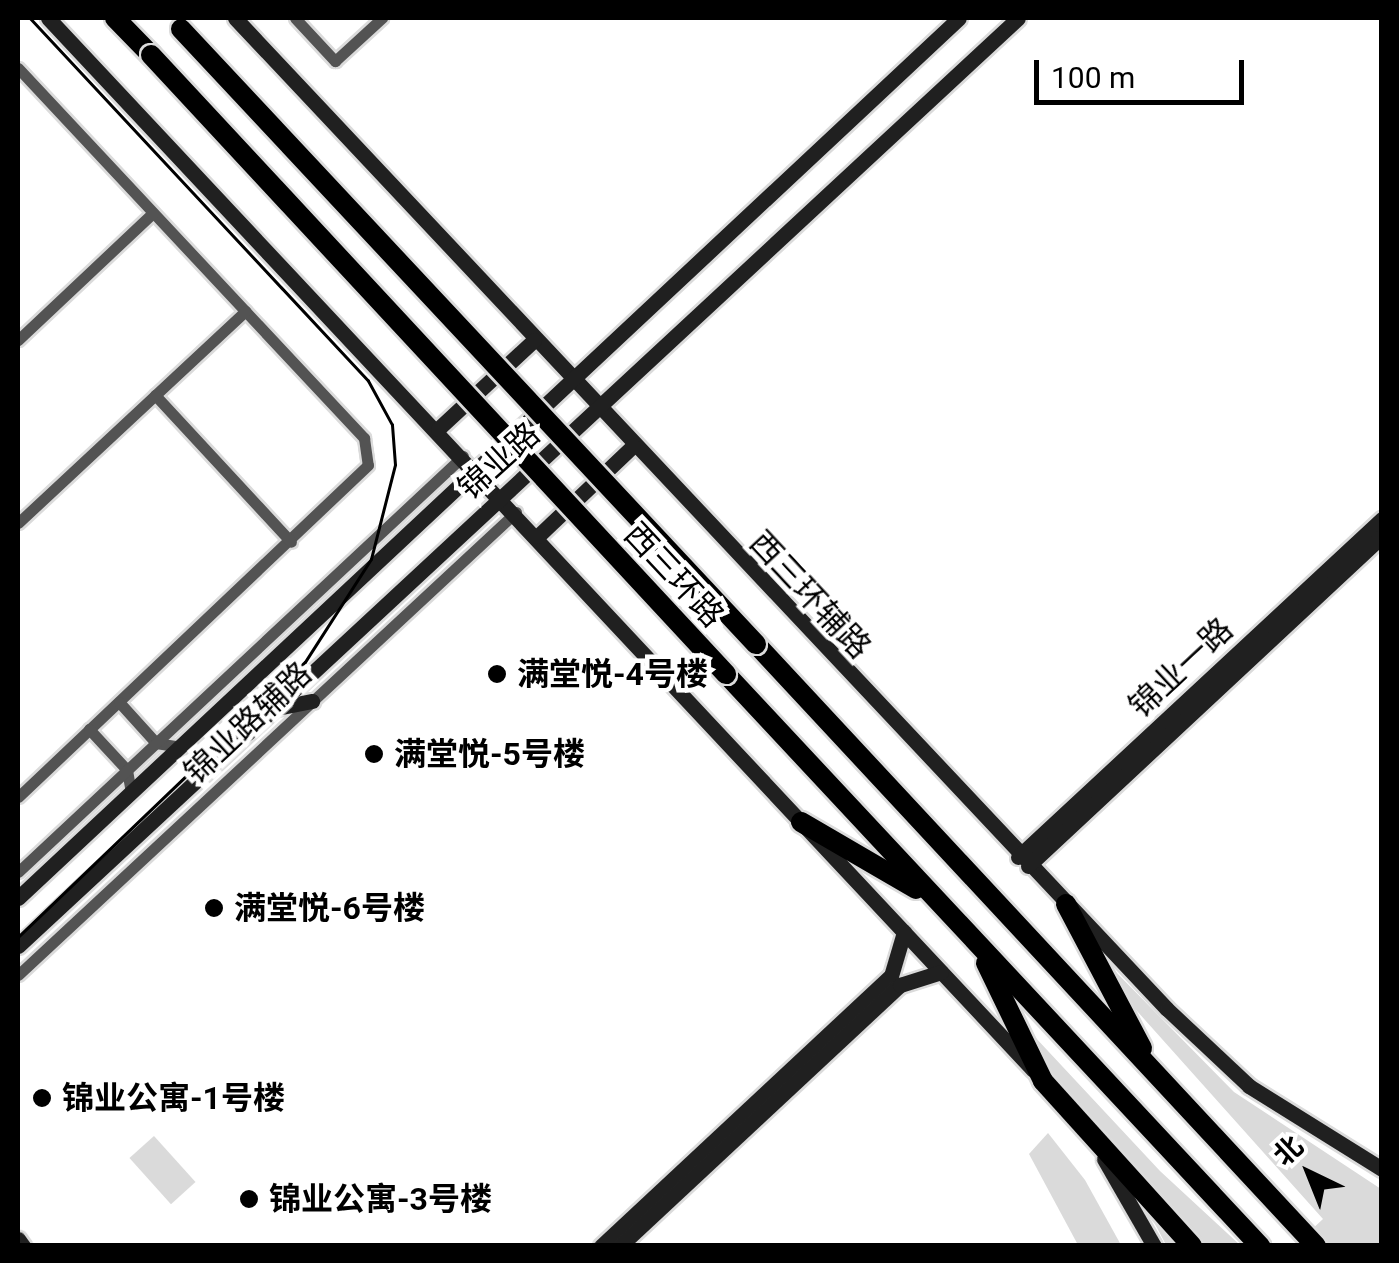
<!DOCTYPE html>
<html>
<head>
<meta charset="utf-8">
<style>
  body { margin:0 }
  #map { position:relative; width:1399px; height:1263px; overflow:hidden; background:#fff; font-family:Roboto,"Noto Sans SC",sans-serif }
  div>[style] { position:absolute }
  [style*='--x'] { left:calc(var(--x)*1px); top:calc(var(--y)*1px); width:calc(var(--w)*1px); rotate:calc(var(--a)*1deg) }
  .green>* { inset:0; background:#dadada; transform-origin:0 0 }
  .roads { filter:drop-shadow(2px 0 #dbdbdb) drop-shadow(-2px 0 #dbdbdb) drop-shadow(0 2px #dbdbdb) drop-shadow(0 -2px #dbdbdb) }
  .street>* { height:11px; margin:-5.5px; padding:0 5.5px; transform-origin:5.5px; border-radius:5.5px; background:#535353 }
  .secondary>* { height:15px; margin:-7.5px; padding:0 7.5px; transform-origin:7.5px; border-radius:7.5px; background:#202020 }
  .highway>* { height:20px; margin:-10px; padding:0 10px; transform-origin:10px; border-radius:10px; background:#000 }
  .tram>* { height:2.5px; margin:-1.25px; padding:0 1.25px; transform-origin:1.25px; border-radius:1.25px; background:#000 }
  .bridges { filter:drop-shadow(2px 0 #dbdbdb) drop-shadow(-2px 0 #dbdbdb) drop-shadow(0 2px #dbdbdb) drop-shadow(0 -2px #dbdbdb) }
  .highway-bridge>* { height:20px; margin:-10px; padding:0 10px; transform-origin:10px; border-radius:10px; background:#000 }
  .dots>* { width:28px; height:28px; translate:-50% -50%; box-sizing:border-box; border:5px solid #fff; border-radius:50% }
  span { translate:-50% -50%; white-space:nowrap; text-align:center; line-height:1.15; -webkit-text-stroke:9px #fff; paint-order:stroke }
  .street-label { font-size:32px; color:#000 }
  .poi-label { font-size:32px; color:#000; font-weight:700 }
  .left { translate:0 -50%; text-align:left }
  .frame { position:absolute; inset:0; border:20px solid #000; pointer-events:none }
  .north { position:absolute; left:1259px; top:1123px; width:100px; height:100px; -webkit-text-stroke:8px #fff; paint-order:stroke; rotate:317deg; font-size:28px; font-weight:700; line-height:40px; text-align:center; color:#000 }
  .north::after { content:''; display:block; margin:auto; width:35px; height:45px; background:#000; clip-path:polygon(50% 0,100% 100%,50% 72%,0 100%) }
  .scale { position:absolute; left:1034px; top:60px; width:210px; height:45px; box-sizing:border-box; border:5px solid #000; border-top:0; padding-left:12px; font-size:30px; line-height:35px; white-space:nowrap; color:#000; -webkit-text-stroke:8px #fff; paint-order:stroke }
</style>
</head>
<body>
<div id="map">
  <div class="green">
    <i style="clip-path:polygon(1108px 964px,1234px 1092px,1381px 1189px,1381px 1245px,1295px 1245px,1323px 1219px,1128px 1001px)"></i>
    <i style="clip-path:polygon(1034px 1036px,1160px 1171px,1240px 1245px,1166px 1245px,1155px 1224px,1175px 1210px,1054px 1079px)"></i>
    <i style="clip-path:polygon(1048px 1133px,1085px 1180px,1121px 1245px,1078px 1245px,1029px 1154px)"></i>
    <i style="left:154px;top:1136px;width:62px;height:33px;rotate:48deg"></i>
  </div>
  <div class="roads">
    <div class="street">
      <i style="--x:295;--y:18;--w:59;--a:47.1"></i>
      <i style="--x:335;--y:61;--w:64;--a:-42.5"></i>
      <i style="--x:18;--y:68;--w:507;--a:46.92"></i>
      <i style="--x:364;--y:438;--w:27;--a:82"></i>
      <i style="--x:368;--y:465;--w:482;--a:136.5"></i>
      <i style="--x:18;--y:340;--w:185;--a:-43.3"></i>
      <i style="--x:155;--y:395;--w:200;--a:47.2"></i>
      <i style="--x:18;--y:523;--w:311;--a:-43"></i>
      <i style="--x:119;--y:702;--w:55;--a:47.9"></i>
      <i style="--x:156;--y:743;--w:24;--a:9"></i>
      <i style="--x:89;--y:729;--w:56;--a:47.2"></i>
      <i style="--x:127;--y:770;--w:22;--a:80"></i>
      <i style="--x:18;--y:872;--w:609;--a:-43.07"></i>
      <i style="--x:18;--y:975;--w:680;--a:-42.91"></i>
    </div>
    <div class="secondary">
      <i style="--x:48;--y:18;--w:1441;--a:46.88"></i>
      <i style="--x:235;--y:18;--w:1360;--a:46.76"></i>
      <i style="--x:1167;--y:1009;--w:112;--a:43.2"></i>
      <i style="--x:1249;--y:1086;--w:157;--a:32"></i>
      <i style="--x:438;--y:429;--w:131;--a:-42.8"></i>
      <i style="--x:538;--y:536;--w:131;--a:-43.5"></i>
      <i style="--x:272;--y:709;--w:41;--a:-11.3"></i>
      <i style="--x:1018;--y:857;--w:497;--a:-42.9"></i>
      <i style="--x:1028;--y:866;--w:484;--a:-43"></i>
      <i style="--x:18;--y:898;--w:1288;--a:-43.08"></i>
      <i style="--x:18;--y:946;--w:1364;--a:-42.86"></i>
      <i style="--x:1104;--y:1159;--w:100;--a:60.1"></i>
      <i style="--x:18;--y:1239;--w:9;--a:54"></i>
      <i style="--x:601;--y:1246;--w:396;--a:-43"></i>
      <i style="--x:891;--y:976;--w:46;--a:-73.5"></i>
      <i style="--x:620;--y:1246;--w:383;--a:-43"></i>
      <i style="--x:900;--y:985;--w:43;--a:-17.6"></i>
    </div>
    <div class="highway">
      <i style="--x:115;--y:18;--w:52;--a:45.8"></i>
      <i style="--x:756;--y:644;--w:822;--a:47.07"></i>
      <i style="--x:726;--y:674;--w:783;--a:46.97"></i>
      <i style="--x:801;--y:822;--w:133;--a:30.2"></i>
      <i style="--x:1066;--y:904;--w:163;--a:62.2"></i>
      <i style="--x:986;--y:963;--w:131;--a:64.2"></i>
      <i style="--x:1043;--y:1081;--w:222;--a:47.9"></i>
    </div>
  </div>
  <div class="tram">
    <i style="--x:18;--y:937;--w:397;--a:-43.8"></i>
    <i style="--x:305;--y:662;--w:122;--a:-57.3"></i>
    <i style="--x:371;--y:559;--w:97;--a:-75.7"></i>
    <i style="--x:395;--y:465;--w:40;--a:-94.3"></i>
    <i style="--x:392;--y:425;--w:50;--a:-118.6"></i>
    <i style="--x:368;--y:381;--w:496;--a:-133"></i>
  </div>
  <div class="bridges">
    <div class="highway-bridge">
      <i style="--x:181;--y:29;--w:842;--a:46.93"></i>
      <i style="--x:151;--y:55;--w:845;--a:47.11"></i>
    </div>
  </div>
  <div class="dots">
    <i style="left:497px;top:674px;background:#000"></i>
    <i style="left:374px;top:754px;background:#000"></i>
    <i style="left:214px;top:908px;background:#000"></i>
    <i style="left:42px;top:1098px;background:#000"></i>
    <i style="left:249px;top:1199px;background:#000"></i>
  </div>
  <div class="street-label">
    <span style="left:499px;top:461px;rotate:-42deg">锦业路</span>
    <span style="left:674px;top:575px;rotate:47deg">西三环路</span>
    <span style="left:810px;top:595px;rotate:47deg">西三环辅路</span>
    <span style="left:1181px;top:668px;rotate:-43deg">锦业一路</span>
    <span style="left:248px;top:723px;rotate:-43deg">锦业路辅路</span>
  </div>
  <div class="poi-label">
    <span class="left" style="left:517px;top:674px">满堂悦-4号楼</span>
    <span class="left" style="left:394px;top:754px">满堂悦-5号楼</span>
    <span class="left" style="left:234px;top:908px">满堂悦-6号楼</span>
    <span class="left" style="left:62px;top:1098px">锦业公寓-1号楼</span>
    <span class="left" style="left:269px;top:1199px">锦业公寓-3号楼</span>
  </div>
  <div class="frame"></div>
  <div class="north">北</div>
  <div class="scale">100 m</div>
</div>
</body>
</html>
